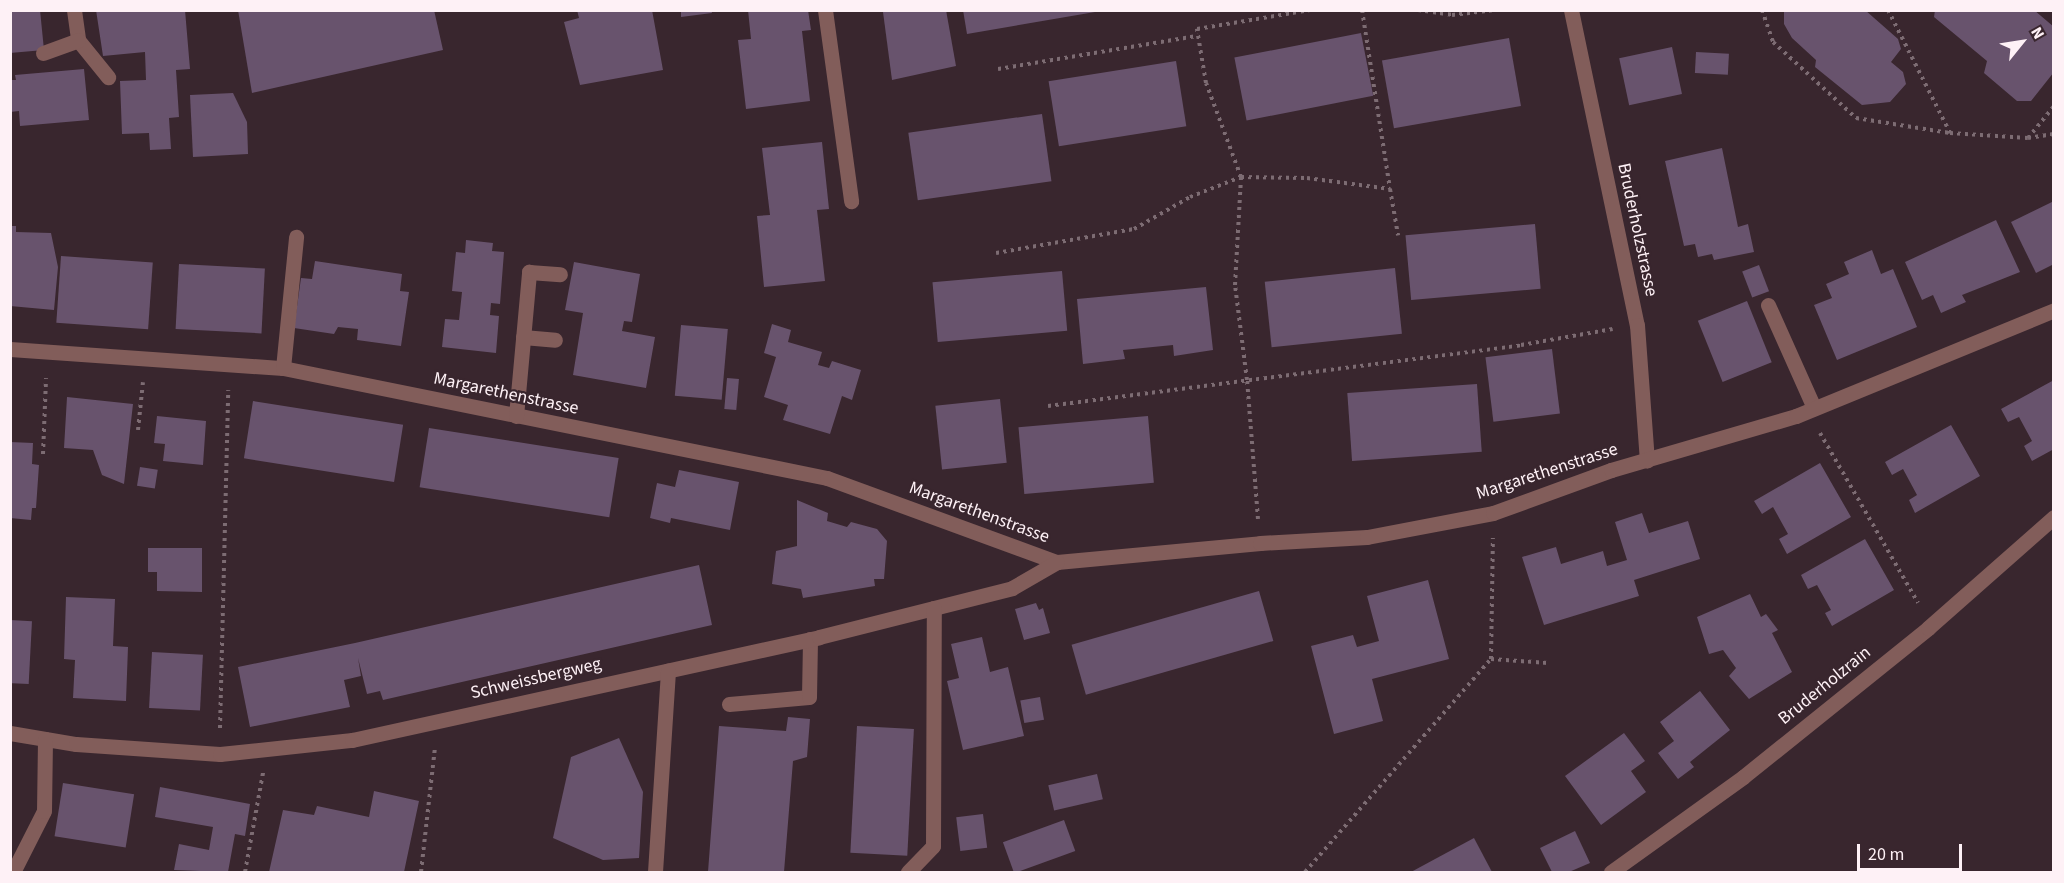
<!DOCTYPE html>
<html>
<head>
<meta charset="utf-8">
<style>
  body { margin:0 }
  #map { position:relative; width:2064px; height:883px; overflow:hidden; background:#39262e; font-family:"Source Sans 3",sans-serif }
  div>[style] { position:absolute }
  [style*='--x'] { left:calc(var(--x)*1px); top:calc(var(--y)*1px); width:calc(var(--w)*1px); rotate:calc(var(--a)*1deg) }
  .building>* { inset:0; background:#68536d; transform-origin:0 0 }
  .path>* { height:4px; margin-top:-2px; transform-origin:0; background:repeating-linear-gradient(90deg,#7d6c73 0 3px,transparent 0 7.5px) }
  .minor>* { height:15px; margin:-7.5px; padding:0 7.5px; transform-origin:7.5px; border-radius:7.5px; background:#825d5a }
  span { translate:-50% -50%; white-space:nowrap; text-align:center; line-height:1.15; -webkit-text-stroke:4.5px #39262e; paint-order:stroke }
  .street-label { font-size:18px; color:#fef1f6 }
  .frame { position:absolute; inset:0; border:12px solid #fef1f6; pointer-events:none }
  .north { position:absolute; left:1992px; top:12px; width:60px; height:60px; -webkit-text-stroke:4px #39262e; paint-order:stroke; rotate:60deg; font-size:16px; font-weight:700; line-height:24px; text-align:center; color:#fef1f6 }
  .north::after { content:''; display:block; margin:auto; width:21px; height:27px; background:#fef1f6; clip-path:polygon(50% 0,100% 100%,50% 72%,0 100%) }
  .scale { position:absolute; left:1857px; top:844px; width:105px; height:27px; box-sizing:border-box; border:3px solid #fef1f6; border-top:0; padding-left:8px; font-size:18px; line-height:21px; white-space:nowrap; color:#fef1f6; -webkit-text-stroke:4px #39262e; paint-order:stroke }
</style>
</head>
<body>
<div id="map">
  <div class="building">
    <i style="clip-path:polygon(10px 10px,40px 10px,44px 50px,10px 53px)"></i>
    <i style="clip-path:polygon(96px 10px,185px 10px,190px 69px,176px 70px,179px 117px,169px 118px,171px 149px,150px 150px,149px 133px,122px 134px,120px 81px,146px 80px,145px 52px,103px 56px)"></i>
    <i style="clip-path:polygon(238px 10px,434px 10px,443px 50px,252px 93px)"></i>
    <i style="clip-path:polygon(577px 10px,652px 10px,663px 70px,580px 85px,564px 22px,579px 18px)"></i>
    <i style="clip-path:polygon(681px 10px,711px 10px,712px 13px,681px 17px)"></i>
    <i style="clip-path:polygon(748px 10px,808px 10px,811px 30px,802px 31px,810px 101px,746px 109px,738px 40px,751px 39px)"></i>
    <i style="clip-path:polygon(895px 10px,946px 10px,956px 66px,892px 80px,883px 12px)"></i>
    <i style="clip-path:polygon(963px 10px,1095px 10px,1095px 12px,967px 34px)"></i>
    <i style="clip-path:polygon(1784px 10px,1865px 10px,1898px 39px,1901px 49px,1891px 62px,1903px 72px,1906px 84px,1890px 102px,1862px 105px,1815px 67px,1816px 60px,1792px 38px,1784px 24px)"></i>
    <i style="clip-path:polygon(1935px 10px,2034px 10px,2054px 27px,2054px 72px,2031px 101px,2017px 101px,1984px 73px,1987px 61px,1934px 17px)"></i>
    <i style="left:1361px;top:33px;width:64px;height:129px;rotate:79deg"></i>
    <i style="left:1509px;top:38px;width:69px;height:129px;rotate:80deg"></i>
    <i style="left:1672px;top:47px;width:48px;height:54px;rotate:78deg"></i>
    <i style="left:1696px;top:52px;width:33px;height:21px;rotate:3deg"></i>
    <i style="left:1176px;top:61px;width:66px;height:129px;rotate:81deg"></i>
    <i style="clip-path:polygon(84px 69px,89px 120px,20px 126px,19px 111px,10px 112px,10px 80px,16px 80px,15px 75px)"></i>
    <i style="clip-path:polygon(233px 93px,247px 122px,248px 154px,193px 157px,190px 95px)"></i>
    <i style="left:1042px;top:114px;width:68px;height:135px;rotate:82deg"></i>
    <i style="clip-path:polygon(822px 142px,829px 209px,817px 210px,825px 281px,764px 287px,757px 216px,770px 215px,762px 148px)"></i>
    <i style="clip-path:polygon(1722px 148px,1738px 227px,1748px 224px,1754px 252px,1714px 260px,1712px 254px,1698px 257px,1695px 244px,1684px 246px,1665px 161px)"></i>
    <i style="clip-path:polygon(2054px 201px,2054px 264px,2036px 273px,2011px 222px)"></i>
    <i style="clip-path:polygon(1996px 220px,2020px 272px,1962px 295px,1966px 302px,1941px 313px,1933px 295px,1922px 300px,1905px 262px)"></i>
    <i style="left:1535px;top:224px;width:65px;height:130px;rotate:85deg"></i>
    <i style="clip-path:polygon(10px 226px,16px 226px,16px 232px,51px 233px,58px 267px,54px 310px,10px 306px)"></i>
    <i style="clip-path:polygon(466px 240px,493px 243px,492px 251px,504px 252px,500px 304px,491px 303px,490px 315px,499px 316px,496px 353px,442px 347px,445px 319px,459px 320px,462px 292px,452px 291px,456px 252px,465px 253px)"></i>
    <i style="clip-path:polygon(1872px 250px,1881px 274px,1893px 269px,1917px 327px,1837px 360px,1814px 305px,1832px 298px,1826px 284px,1849px 274px,1844px 262px)"></i>
    <i style="left:61px;top:256px;width:92px;height:67px;rotate:4deg"></i>
    <i style="clip-path:polygon(315px 261px,402px 274px,400px 291px,409px 292px,401px 346px,357px 340px,358px 329px,338px 327px,334px 334px,294px 328px,301px 278px,312px 279px)"></i>
    <i style="clip-path:polygon(574px 262px,640px 274px,632px 322px,624px 321px,622px 331px,655px 337px,646px 388px,573px 375px,583px 313px,565px 310px)"></i>
    <i style="left:179px;top:264px;width:86px;height:65px;rotate:3deg"></i>
    <i style="left:1759px;top:265px;width:28px;height:18px;rotate:69deg"></i>
    <i style="left:1395px;top:268px;width:66px;height:131px;rotate:84deg"></i>
    <i style="left:1062px;top:271px;width:60px;height:130px;rotate:85deg"></i>
    <i style="clip-path:polygon(1206px 287px,1213px 350px,1174px 356px,1173px 345px,1123px 350px,1125px 359px,1083px 364px,1077px 299px)"></i>
    <i style="left:1747px;top:301px;width:66px;height:53px;rotate:68deg"></i>
    <i style="clip-path:polygon(772px 324px,791px 330px,788px 342px,822px 352px,818px 365px,829px 368px,832px 361px,861px 370px,852px 400px,842px 396px,830px 434px,783px 420px,788px 405px,764px 397px,776px 357px,764px 353px)"></i>
    <i style="left:681px;top:325px;width:47px;height:71px;rotate:5deg"></i>
    <i style="left:1552px;top:349px;width:65px;height:67px;rotate:83deg"></i>
    <i style="left:727px;top:378px;width:12px;height:31px;rotate:5deg"></i>
    <i style="clip-path:polygon(2054px 380px,2054px 449px,2032px 461px,2024px 446px,2032px 441px,2019px 417px,2008px 422px,2001px 409px)"></i>
    <i style="left:1477px;top:384px;width:68px;height:130px;rotate:86deg"></i>
    <i style="clip-path:polygon(67px 397px,133px 404px,124px 484px,102px 475px,93px 450px,64px 448px)"></i>
    <i style="left:1000px;top:399px;width:64px;height:65px;rotate:84deg"></i>
    <i style="left:253px;top:401px;width:152px;height:58px;rotate:9deg"></i>
    <i style="clip-path:polygon(157px 416px,206px 421px,203px 465px,163px 461px,165px 444px,154px 443px)"></i>
    <i style="left:1148px;top:416px;width:67px;height:130px;rotate:85deg"></i>
    <i style="clip-path:polygon(1951px 425px,1980px 476px,1915px 513px,1909px 500px,1917px 495px,1903px 469px,1892px 475px,1885px 462px)"></i>
    <i style="left:429px;top:428px;width:192px;height:60px;rotate:9deg"></i>
    <i style="clip-path:polygon(10px 442px,33px 443px,32px 464px,39px 465px,36px 508px,32px 508px,31px 520px,10px 518px)"></i>
    <i style="clip-path:polygon(1820px 463px,1851px 517px,1787px 554px,1779px 539px,1788px 534px,1773px 507px,1762px 514px,1754px 501px)"></i>
    <i style="left:140px;top:467px;width:18px;height:19px;rotate:9deg"></i>
    <i style="clip-path:polygon(679px 470px,739px 482px,730px 530px,671px 518px,670px 523px,650px 518px,657px 483px,675px 487px)"></i>
    <i style="clip-path:polygon(797px 500px,828px 513px,827px 521px,847px 527px,851px 522px,877px 529px,887px 541px,884px 579px,874px 579px,875px 586px,803px 598px,801px 589px,772px 584px,776px 551px,797px 546px)"></i>
    <i style="clip-path:polygon(1642px 513px,1649px 533px,1688px 521px,1700px 559px,1634px 580px,1639px 596px,1544px 625px,1522px 557px,1556px 547px,1561px 564px,1603px 551px,1607px 566px,1627px 560px,1615px 522px)"></i>
    <i style="clip-path:polygon(1865px 539px,1894px 590px,1832px 626px,1825px 613px,1831px 610px,1817px 585px,1808px 589px,1801px 575px)"></i>
    <i style="clip-path:polygon(148px 548px,202px 548px,202px 592px,157px 591px,157px 572px,148px 572px)"></i>
    <i style="clip-path:polygon(699px 565px,712px 625px,383px 700px,380px 691px,367px 694px,358px 658px,361px 676px,344px 680px,350px 707px,250px 727px,238px 667px,355px 643px)"></i>
    <i style="clip-path:polygon(1428px 580px,1449px 659px,1372px 679px,1383px 721px,1334px 734px,1311px 646px,1353px 635px,1357px 647px,1379px 641px,1367px 596px)"></i>
    <i style="left:1259px;top:591px;width:52px;height:195px;rotate:74deg"></i>
    <i style="clip-path:polygon(1750px 594px,1761px 617px,1766px 614px,1778px 630px,1772px 633px,1792px 672px,1749px 699px,1729px 676px,1736px 668px,1723px 650px,1709px 654px,1697px 617px)"></i>
    <i style="clip-path:polygon(66px 597px,115px 599px,113px 646px,128px 647px,126px 701px,73px 698px,75px 660px,64px 659px)"></i>
    <i style="clip-path:polygon(1036px 603px,1039px 610px,1043px 608px,1050px 633px,1024px 640px,1015px 609px)"></i>
    <i style="left:10px;top:620px;width:22px;height:63px;rotate:3deg"></i>
    <i style="clip-path:polygon(982px 637px,990px 672px,1008px 667px,1024px 736px,963px 750px,947px 681px,959px 678px,951px 644px)"></i>
    <i style="left:152px;top:652px;width:51px;height:56px;rotate:3deg"></i>
    <i style="clip-path:polygon(1700px 691px,1730px 730px,1690px 762px,1694px 767px,1678px 779px,1658px 753px,1674px 741px,1660px 722px)"></i>
    <i style="left:1040px;top:697px;width:23px;height:20px;rotate:80deg"></i>
    <i style="clip-path:polygon(788px 717px,810px 719px,807px 757px,793px 761px,784px 872px,708px 872px,719px 726px,786px 731px)"></i>
    <i style="left:857px;top:726px;width:57px;height:127px;rotate:3deg"></i>
    <i style="clip-path:polygon(1624px 733px,1645px 761px,1631px 771px,1646px 792px,1601px 825px,1565px 776px)"></i>
    <i style="clip-path:polygon(619px 738px,643px 792px,639px 858px,603px 860px,553px 838px,571px 757px)"></i>
    <i style="left:1097px;top:774px;width:26px;height:50px;rotate:77deg"></i>
    <i style="left:63px;top:783px;width:72px;height:54px;rotate:9deg"></i>
    <i style="clip-path:polygon(160px 787px,250px 804px,245px 836px,235px 834px,228px 872px,174px 870px,179px 844px,209px 850px,213px 827px,155px 817px)"></i>
    <i style="clip-path:polygon(374px 791px,419px 801px,404px 872px,269px 872px,283px 810px,314px 815px,317px 806px,369px 817px)"></i>
    <i style="left:983px;top:814px;width:34px;height:27px;rotate:83deg"></i>
    <i style="left:1064px;top:820px;width:33px;height:65px;rotate:70deg"></i>
    <i style="clip-path:polygon(1575px 831px,1590px 863px,1569px 872px,1552px 872px,1540px 848px)"></i>
    <i style="clip-path:polygon(1474px 838px,1492px 872px,1411px 872px)"></i>
  </div>
  <div class="path">
    <i style="--x:1362;--y:10;--w:181;--a:81.1"></i>
    <i style="--x:1418;--y:10;--w:34;--a:8"></i>
    <i style="--x:1452;--y:15;--w:43;--a:-6.6"></i>
    <i style="--x:1762;--y:10;--w:34;--a:71"></i>
    <i style="--x:1773;--y:42;--w:113;--a:42.5"></i>
    <i style="--x:1856;--y:118;--w:95;--a:9.1"></i>
    <i style="--x:1888;--y:10;--w:138;--a:63.2"></i>
    <i style="--x:1950;--y:133;--w:78;--a:3.7"></i>
    <i style="--x:2028;--y:138;--w:26;--a:-9"></i>
    <i style="--x:998;--y:69;--w:203;--a:-9.4"></i>
    <i style="--x:2028;--y:138;--w:41;--a:-50.9"></i>
    <i style="--x:996;--y:253;--w:140;--a:-9.9"></i>
    <i style="--x:1134;--y:229;--w:64;--a:-29.7"></i>
    <i style="--x:1190;--y:197;--w:55;--a:-21.4"></i>
    <i style="--x:1241;--y:177;--w:66;--a:0.9"></i>
    <i style="--x:1307;--y:178;--w:84;--a:7.5"></i>
    <i style="--x:1390;--y:189;--w:47;--a:80.1"></i>
    <i style="--x:1048;--y:406;--w:477;--a:-7.3"></i>
    <i style="--x:1521;--y:345;--w:93;--a:-9.9"></i>
    <i style="--x:138;--y:430;--w:48;--a:-84.1"></i>
    <i style="--x:1820;--y:433;--w:196;--a:60"></i>
    <i style="--x:43;--y:454;--w:76;--a:-87.7"></i>
    <i style="--x:1258;--y:519;--w:139;--a:-94.5"></i>
    <i style="--x:1247;--y:380;--w:96;--a:-97.2"></i>
    <i style="--x:1235;--y:285;--w:108;--a:-86.8"></i>
    <i style="--x:1241;--y:177;--w:100;--a:-110.4"></i>
    <i style="--x:1206;--y:83;--w:55;--a:-99.5"></i>
    <i style="--x:1197;--y:29;--w:116;--a:-9.5"></i>
    <i style="--x:1491;--y:659;--w:57;--a:4"></i>
    <i style="--x:220;--y:728;--w:338;--a:-88.6"></i>
    <i style="--x:245;--y:872;--w:101;--a:-79.7"></i>
    <i style="--x:421;--y:872;--w:125;--a:-83.6"></i>
    <i style="--x:1305;--y:872;--w:283;--a:-48.9"></i>
    <i style="--x:1491;--y:659;--w:121;--a:-89.1"></i>
  </div>
  <div class="minor">
    <i style="--x:74;--y:10;--w:30;--a:82"></i>
    <i style="--x:78;--y:40;--w:48;--a:51"></i>
    <i style="--x:825;--y:10;--w:193;--a:82.2"></i>
    <i style="--x:1571;--y:10;--w:322;--a:78.2"></i>
    <i style="--x:1637;--y:325;--w:136;--a:85.8"></i>
    <i style="--x:43;--y:53;--w:37;--a:-20"></i>
    <i style="--x:1768;--y:305;--w:113;--a:65.9"></i>
    <i style="--x:523;--y:337;--w:32;--a:5"></i>
    <i style="--x:10;--y:349;--w:274;--a:4"></i>
    <i style="--x:283;--y:368;--w:555;--a:11.43"></i>
    <i style="--x:827;--y:478;--w:245;--a:20.1"></i>
    <i style="--x:1057;--y:562;--w:204;--a:-5.3"></i>
    <i style="--x:1260;--y:543;--w:107;--a:-3.2"></i>
    <i style="--x:1367;--y:537;--w:128;--a:-10.8"></i>
    <i style="--x:1493;--y:513;--w:126;--a:-20"></i>
    <i style="--x:1611;--y:470;--w:193;--a:-16.3"></i>
    <i style="--x:1796;--y:416;--w:279;--a:-22.3"></i>
    <i style="--x:283;--y:368;--w:132;--a:-84.3"></i>
    <i style="--x:516;--y:416;--w:145;--a:-84.8"></i>
    <i style="--x:529;--y:272;--w:31;--a:4"></i>
    <i style="--x:729;--y:704;--w:80;--a:-5"></i>
    <i style="--x:809;--y:697;--w:58;--a:-89"></i>
    <i style="--x:10;--y:733;--w:67;--a:9.5"></i>
    <i style="--x:76;--y:744;--w:144;--a:4"></i>
    <i style="--x:220;--y:754;--w:133;--a:-6.1"></i>
    <i style="--x:352;--y:740;--w:478;--a:-12.4"></i>
    <i style="--x:819;--y:637;--w:199;--a:-14.2"></i>
    <i style="--x:1012;--y:588;--w:52;--a:-30"></i>
    <i style="--x:13;--y:872;--w:68;--a:-63.1"></i>
    <i style="--x:44;--y:811;--w:72;--a:-89.2"></i>
    <i style="--x:655;--y:872;--w:202;--a:-86.3"></i>
    <i style="--x:908;--y:872;--w:36;--a:-46"></i>
    <i style="--x:933;--y:846;--w:238;--a:-89.8"></i>
    <i style="--x:1611;--y:872;--w:163;--a:-35.7"></i>
    <i style="--x:1743;--y:777;--w:238;--a:-38.8"></i>
    <i style="--x:1928;--y:628;--w:168;--a:-41.4"></i>
  </div>
  <div class="street-label">
    <span style="left:1637px;top:230px;rotate:78deg">Bruderholzstrasse</span>
    <span style="left:506px;top:394px;rotate:12deg">Margarethenstrasse</span>
    <span style="left:1547px;top:472px;rotate:-18deg">Margarethenstrasse</span>
    <span style="left:979px;top:513px;rotate:20deg">Margarethenstrasse</span>
    <span style="left:536px;top:679px;rotate:-13deg">Schweissbergweg</span>
    <span style="left:1825px;top:686px;rotate:-39deg">Bruderholzrain</span>
  </div>
  <div class="frame"></div>
  <div class="north">N</div>
  <div class="scale">20 m</div>
</div>
</body>
</html>
